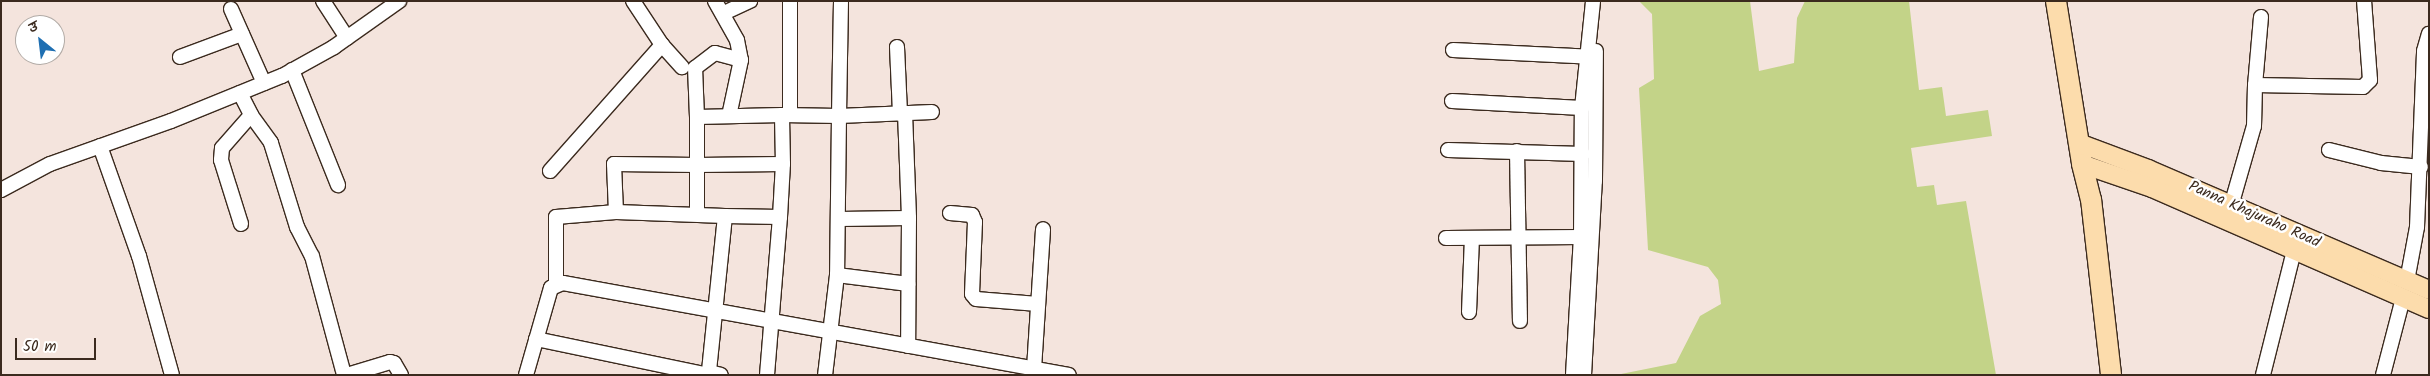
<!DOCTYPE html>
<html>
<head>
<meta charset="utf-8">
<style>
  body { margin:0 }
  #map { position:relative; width:2430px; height:376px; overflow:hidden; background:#f4e4dd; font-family:Kalam,"Playpen Sans Deva",sans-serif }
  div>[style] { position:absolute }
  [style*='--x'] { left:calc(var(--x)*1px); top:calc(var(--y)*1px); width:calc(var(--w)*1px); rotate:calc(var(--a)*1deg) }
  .green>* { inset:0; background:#c3d388 }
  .roads { filter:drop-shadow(1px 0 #3b2a1e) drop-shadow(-1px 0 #3b2a1e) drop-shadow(0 1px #3b2a1e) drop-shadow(0 -1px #3b2a1e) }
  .minor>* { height:14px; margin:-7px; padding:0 7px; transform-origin:7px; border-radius:7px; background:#fff }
  .major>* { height:18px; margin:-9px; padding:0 9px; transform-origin:9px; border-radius:9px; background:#fcdcac }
  .highway>* { height:20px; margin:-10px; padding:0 10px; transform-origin:10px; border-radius:10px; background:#fcdcac }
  span { translate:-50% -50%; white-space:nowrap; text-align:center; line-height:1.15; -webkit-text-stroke:5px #fff; paint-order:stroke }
  .street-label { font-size:15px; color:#3b2a1e }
  .frame { position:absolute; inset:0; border:2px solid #3b2a1e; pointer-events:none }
  .north { position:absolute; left:15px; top:15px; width:50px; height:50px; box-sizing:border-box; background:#fff; border:1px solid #b1aaa5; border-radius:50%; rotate:331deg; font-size:14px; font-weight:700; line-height:20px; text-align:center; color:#3b2a1e }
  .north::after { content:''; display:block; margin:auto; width:18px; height:22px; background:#1f6fb2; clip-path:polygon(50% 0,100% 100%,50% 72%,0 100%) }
  .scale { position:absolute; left:15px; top:338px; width:81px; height:22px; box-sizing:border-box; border:2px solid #3b2a1e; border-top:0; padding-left:6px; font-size:15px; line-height:18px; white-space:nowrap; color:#3b2a1e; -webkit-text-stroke:4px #fff; paint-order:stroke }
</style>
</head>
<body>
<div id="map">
  <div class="green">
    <i style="clip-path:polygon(1639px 1px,1750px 1px,1759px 71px,1794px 63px,1797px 18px,1805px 1px,1909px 1px,1919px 90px,1942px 87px,1946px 116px,1988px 110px,1992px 136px,1911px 148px,1917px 187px,1934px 185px,1937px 205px,1966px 201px,1996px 375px,1616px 375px,1676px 363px,1700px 316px,1721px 304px,1718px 280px,1708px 267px,1648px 250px,1639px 88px,1654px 79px,1652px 14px)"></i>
  </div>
  <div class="roads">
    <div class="minor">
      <i style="--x:323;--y:1;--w:44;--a:57"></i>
      <i style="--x:633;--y:1;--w:53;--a:56.6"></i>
      <i style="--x:662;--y:45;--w:30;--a:48"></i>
      <i style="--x:715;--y:1;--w:45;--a:60.6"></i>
      <i style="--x:737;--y:40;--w:20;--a:79"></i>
      <i style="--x:741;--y:60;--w:57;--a:102.1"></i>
      <i style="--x:841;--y:1;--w:115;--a:91"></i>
      <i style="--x:839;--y:116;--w:93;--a:-2.5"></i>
      <i style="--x:231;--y:9;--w:81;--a:66"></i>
      <i style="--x:724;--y:13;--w:29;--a:-25"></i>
      <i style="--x:2261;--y:17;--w:68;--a:95"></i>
      <i style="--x:2255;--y:85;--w:108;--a:1.1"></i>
      <i style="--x:2363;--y:87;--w:10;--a:-45"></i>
      <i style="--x:2370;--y:80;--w:79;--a:-94.3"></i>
      <i style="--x:897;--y:47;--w:67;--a:87.4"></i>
      <i style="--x:1453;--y:50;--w:142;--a:2.8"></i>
      <i style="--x:180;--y:57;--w:66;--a:-20.4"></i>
      <i style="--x:292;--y:70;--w:124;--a:68.2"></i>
      <i style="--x:240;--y:93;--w:25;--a:63"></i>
      <i style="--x:251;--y:115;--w:44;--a:131.3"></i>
      <i style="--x:222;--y:148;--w:12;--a:95"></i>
      <i style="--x:221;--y:160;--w:67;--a:72.6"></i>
      <i style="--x:1452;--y:101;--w:130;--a:3.1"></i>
      <i style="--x:905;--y:113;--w:105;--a:87.8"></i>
      <i style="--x:909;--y:218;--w:128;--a:90.4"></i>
      <i style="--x:790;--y:114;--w:113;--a:-90"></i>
      <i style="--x:251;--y:115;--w:34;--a:54"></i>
      <i style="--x:271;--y:143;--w:88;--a:72.8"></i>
      <i style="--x:297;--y:227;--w:33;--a:63"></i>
      <i style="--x:312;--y:256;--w:123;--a:74.9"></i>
      <i style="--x:782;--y:115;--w:57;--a:1"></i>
      <i style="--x:839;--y:116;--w:159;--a:90.7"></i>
      <i style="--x:837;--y:275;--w:101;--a:96.8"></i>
      <i style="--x:697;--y:117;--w:49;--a:-92.3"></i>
      <i style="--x:695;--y:68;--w:25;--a:-37"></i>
      <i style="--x:715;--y:53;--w:27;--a:15"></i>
      <i style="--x:100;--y:146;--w:117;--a:70.5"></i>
      <i style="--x:139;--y:256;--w:123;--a:74.5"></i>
      <i style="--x:1448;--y:150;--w:135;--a:1.7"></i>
      <i style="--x:2329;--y:150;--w:54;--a:14"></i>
      <i style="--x:2381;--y:163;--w:40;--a:5.7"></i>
      <i style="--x:1517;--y:151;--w:170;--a:89"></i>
      <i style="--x:550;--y:171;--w:169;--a:-48.4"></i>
      <i style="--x:1;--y:190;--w:55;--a:-28"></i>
      <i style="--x:50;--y:164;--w:128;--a:-19.6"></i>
      <i style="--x:171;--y:121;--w:120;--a:-22.1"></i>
      <i style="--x:282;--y:76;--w:60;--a:-29.1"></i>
      <i style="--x:334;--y:47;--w:80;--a:-35.3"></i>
      <i style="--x:2231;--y:206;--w:83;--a:-74"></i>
      <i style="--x:2254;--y:126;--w:41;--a:-88.6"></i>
      <i style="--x:616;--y:212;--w:48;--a:-92.4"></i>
      <i style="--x:614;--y:164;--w:83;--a:0.7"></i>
      <i style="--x:697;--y:165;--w:49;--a:90"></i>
      <i style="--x:950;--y:213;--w:22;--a:5"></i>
      <i style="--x:972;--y:215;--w:8;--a:67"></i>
      <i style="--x:975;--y:222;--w:72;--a:92.4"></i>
      <i style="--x:972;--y:294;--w:6;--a:51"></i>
      <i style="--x:976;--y:299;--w:62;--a:4.6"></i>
      <i style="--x:725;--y:216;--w:55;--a:1"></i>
      <i style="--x:839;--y:219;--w:70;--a:-0.8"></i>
      <i style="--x:1446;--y:238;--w:135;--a:-0.4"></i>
      <i style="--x:837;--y:275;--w:72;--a:7.2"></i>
      <i style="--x:2407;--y:281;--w:55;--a:-79.5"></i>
      <i style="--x:2417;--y:227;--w:176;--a:-87.7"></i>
      <i style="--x:2424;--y:51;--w:18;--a:-74"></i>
      <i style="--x:556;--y:283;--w:66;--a:-90"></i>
      <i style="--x:556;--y:217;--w:60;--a:-4.8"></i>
      <i style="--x:616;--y:212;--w:109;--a:2.1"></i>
      <i style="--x:725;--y:216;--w:157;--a:95.9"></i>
      <i style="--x:709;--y:372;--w:12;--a:14"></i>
      <i style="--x:1469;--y:312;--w:74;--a:-87.7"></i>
      <i style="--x:536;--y:339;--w:177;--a:11.8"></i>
      <i style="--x:1034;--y:369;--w:140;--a:-86.3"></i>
      <i style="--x:347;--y:375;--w:45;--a:-16.8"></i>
      <i style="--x:390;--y:362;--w:4;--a:14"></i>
      <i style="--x:394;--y:363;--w:14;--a:60"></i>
      <i style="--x:526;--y:375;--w:91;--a:-74"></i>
      <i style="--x:551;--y:288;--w:13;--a:-23"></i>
      <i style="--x:563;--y:283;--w:514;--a:10.3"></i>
      <i style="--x:767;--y:375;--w:159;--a:-85.3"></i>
      <i style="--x:780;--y:217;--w:53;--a:-86.8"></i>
      <i style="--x:783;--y:164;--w:49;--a:-91.2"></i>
      <i style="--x:782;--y:115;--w:85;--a:178.7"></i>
      <i style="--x:697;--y:117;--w:48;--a:90"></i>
      <i style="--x:697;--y:165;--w:86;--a:-0.7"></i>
      <i style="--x:1573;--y:375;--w:138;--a:-86.7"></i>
      <i style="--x:1581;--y:237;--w:129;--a:-89.6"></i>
      <i style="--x:1582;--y:108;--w:108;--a:-84.1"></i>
      <i style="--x:1584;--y:375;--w:194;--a:-86.8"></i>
      <i style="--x:1595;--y:181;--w:130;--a:-89.6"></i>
      <i style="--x:2263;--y:375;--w:128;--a:-76"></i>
      <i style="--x:2383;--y:375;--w:80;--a:-75.4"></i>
    </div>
    <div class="major">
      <i style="--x:2079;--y:143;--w:74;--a:20.6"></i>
      <i style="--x:2148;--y:169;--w:306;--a:23.3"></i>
      <i style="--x:2082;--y:164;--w:74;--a:18.9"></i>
      <i style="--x:2152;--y:188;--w:302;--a:23.6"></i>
    </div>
    <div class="highway">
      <i style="--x:2056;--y:1;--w:165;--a:80.9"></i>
      <i style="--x:2082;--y:164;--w:36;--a:76"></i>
      <i style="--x:2091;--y:199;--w:177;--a:83.5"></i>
    </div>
  </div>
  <div class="street-label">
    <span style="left:2254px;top:215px;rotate:24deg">Panna Khajuraho Road</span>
  </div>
  <div class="frame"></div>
  <div class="north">उ</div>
  <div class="scale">50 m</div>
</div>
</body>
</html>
